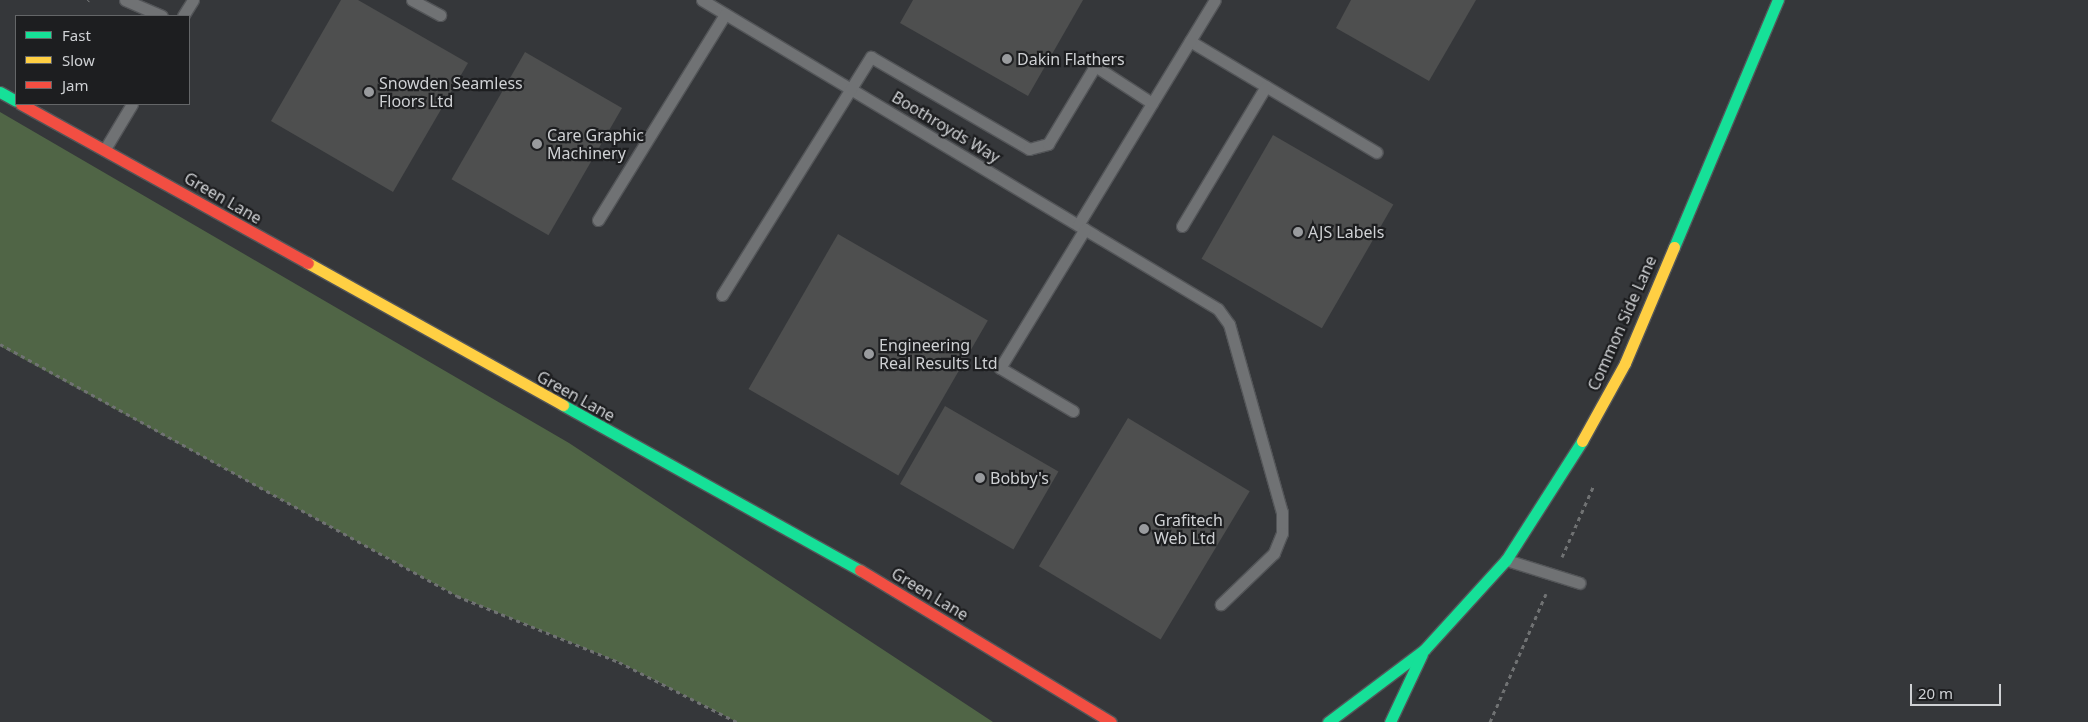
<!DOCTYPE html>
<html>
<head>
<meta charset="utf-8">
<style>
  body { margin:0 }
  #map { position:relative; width:2088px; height:722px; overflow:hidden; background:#35373a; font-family:"Noto Sans",sans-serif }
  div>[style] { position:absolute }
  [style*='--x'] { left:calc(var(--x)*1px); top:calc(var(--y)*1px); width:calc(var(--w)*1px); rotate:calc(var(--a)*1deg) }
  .forest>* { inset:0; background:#506546 }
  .building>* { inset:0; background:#4e4f4f; transform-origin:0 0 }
  .path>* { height:3px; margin-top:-1.5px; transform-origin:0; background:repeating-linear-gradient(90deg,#707273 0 4px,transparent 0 8px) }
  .roads { filter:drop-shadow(1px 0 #535558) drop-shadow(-1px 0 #535558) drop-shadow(0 1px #535558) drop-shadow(0 -1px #535558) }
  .lane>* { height:11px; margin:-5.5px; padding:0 5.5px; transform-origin:5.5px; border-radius:5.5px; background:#707274 }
  .fast>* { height:11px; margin:-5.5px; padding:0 5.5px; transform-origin:5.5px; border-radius:5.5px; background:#16e098 }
  .slow>* { height:11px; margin:-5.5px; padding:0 5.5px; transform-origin:5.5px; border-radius:5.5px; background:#ffcf43 }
  .jam>* { height:11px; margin:-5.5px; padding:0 5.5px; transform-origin:5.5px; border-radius:5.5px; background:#f24e42 }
  .dots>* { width:14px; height:14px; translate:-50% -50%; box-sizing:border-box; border:2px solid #1d1e20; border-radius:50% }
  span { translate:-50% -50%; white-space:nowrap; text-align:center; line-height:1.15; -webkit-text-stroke:4.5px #1d1e20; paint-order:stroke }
  .poi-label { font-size:16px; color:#cfd1d4 }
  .left { translate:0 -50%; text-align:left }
  .street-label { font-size:16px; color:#cfd1d4 }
  .legend { position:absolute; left:15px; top:15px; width:175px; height:90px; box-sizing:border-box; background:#1d1e20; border:1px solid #646668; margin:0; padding:6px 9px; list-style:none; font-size:15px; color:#cfd1d4 }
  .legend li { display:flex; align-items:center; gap:10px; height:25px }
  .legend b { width:25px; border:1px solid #646668 }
  .scale { position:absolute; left:1910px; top:684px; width:91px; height:22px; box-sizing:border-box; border:2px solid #cfd1d4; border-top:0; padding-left:6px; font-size:15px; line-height:18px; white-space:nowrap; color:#cfd1d4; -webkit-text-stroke:4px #1d1e20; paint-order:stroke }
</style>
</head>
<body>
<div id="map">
  <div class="forest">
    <i style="clip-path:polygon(0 112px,569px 443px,993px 722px,737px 722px,619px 662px,457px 596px,0 346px)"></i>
  </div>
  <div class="building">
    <i style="clip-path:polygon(341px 0,358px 0,468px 63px,393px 192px,271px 121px)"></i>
    <i style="clip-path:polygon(913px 0,1083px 0,1028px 96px,900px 23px)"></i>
    <i style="clip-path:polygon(1351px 0,1476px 0,1429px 81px,1336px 28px)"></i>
    <i style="left:525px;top:52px;width:112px;height:147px;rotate:30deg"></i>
    <i style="left:1273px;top:135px;width:139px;height:143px;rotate:30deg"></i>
    <i style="left:838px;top:234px;width:173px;height:179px;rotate:30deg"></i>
    <i style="left:945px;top:406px;width:131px;height:90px;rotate:30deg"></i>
    <i style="left:1128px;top:418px;width:142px;height:173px;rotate:31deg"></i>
  </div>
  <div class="path">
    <i style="--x:88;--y:1;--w:1;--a:-45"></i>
    <i style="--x:0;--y:344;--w:522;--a:28.87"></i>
    <i style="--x:457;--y:596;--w:175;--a:22.2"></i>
    <i style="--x:619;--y:662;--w:132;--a:27"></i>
    <i style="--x:1562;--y:557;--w:77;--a:-66.1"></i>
    <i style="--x:1490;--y:722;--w:140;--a:-66.4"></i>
  </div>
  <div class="roads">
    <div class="lane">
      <i style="--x:125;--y:0;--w:40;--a:23.4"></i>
      <i style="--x:412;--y:0;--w:32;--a:28"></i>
      <i style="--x:702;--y:0;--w:601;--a:30.91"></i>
      <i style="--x:1218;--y:309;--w:19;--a:54"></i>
      <i style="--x:1229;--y:324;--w:195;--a:74.3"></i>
      <i style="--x:1282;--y:512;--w:21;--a:90"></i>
      <i style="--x:1282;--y:533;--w:22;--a:112"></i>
      <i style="--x:1274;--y:553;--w:74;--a:136.1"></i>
      <i style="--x:183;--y:16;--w:19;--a:-58"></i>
      <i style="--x:1190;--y:41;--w:217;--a:30.8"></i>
      <i style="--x:105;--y:149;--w:52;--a:-59"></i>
      <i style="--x:598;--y:220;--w:242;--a:-58.3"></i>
      <i style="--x:1078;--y:225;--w:263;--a:-58.7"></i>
      <i style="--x:1182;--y:226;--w:163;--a:-59"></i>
      <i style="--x:722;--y:295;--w:281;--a:-58"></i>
      <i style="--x:871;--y:57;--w:183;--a:30.2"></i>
      <i style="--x:1029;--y:149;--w:20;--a:-15"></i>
      <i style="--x:1048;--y:144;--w:91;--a:-58.9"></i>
      <i style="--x:1095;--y:66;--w:68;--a:33"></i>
      <i style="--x:1073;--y:411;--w:85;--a:-149.5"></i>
      <i style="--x:1000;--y:368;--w:163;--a:-58.6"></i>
      <i style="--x:1506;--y:560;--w:77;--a:17.3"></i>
    </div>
    <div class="fast">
      <i style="--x:0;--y:92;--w:18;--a:29"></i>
      <i style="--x:1674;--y:247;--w:268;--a:-67.2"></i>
      <i style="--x:563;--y:405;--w:340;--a:29.1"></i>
      <i style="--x:1328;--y:722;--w:120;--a:-36.9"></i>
      <i style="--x:1424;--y:650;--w:122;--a:-47.7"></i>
      <i style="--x:1506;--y:560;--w:141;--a:-57.4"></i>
      <i style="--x:1390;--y:722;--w:75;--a:-64.8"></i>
    </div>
    <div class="slow">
      <i style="--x:308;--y:263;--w:292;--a:29.1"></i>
      <i style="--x:1582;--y:441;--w:89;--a:-61.1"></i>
      <i style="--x:1625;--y:363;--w:126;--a:-67.1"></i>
    </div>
    <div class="jam">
      <i style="--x:21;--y:104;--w:328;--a:29"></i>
      <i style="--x:860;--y:570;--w:293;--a:31.2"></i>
    </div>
  </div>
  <div class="dots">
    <i style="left:1007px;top:59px;background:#999b9e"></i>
    <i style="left:369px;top:92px;background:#999b9e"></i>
    <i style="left:537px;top:144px;background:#999b9e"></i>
    <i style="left:1298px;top:232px;background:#999b9e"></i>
    <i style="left:869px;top:354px;background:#999b9e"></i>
    <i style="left:980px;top:478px;background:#999b9e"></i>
    <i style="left:1144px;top:529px;background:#999b9e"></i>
  </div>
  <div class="poi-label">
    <span class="left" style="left:1017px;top:59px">Dakin Flathers</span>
    <span class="left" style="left:379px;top:92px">Snowden Seamless<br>Floors Ltd</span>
    <span class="left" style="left:547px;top:144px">Care Graphic<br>Machinery</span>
    <span class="left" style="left:1308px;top:232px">AJS Labels</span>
    <span class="left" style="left:879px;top:354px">Engineering<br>Real Results Ltd</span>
    <span class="left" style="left:990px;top:478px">Bobby's</span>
    <span class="left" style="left:1154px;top:529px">Grafitech<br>Web Ltd</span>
  </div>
  <div class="street-label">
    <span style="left:946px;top:127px;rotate:31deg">Boothroyds Way</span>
    <span style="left:223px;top:198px;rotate:30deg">Green Lane</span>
    <span style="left:1622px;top:323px;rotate:-66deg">Common Side Lane</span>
    <span style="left:576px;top:396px;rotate:29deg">Green Lane</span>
    <span style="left:930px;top:594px;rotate:31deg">Green Lane</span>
  </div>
  <ul class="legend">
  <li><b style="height:6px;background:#16e098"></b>Fast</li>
  <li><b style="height:6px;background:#ffcf43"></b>Slow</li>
  <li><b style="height:6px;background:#f24e42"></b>Jam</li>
  </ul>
  <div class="scale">20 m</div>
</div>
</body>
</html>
